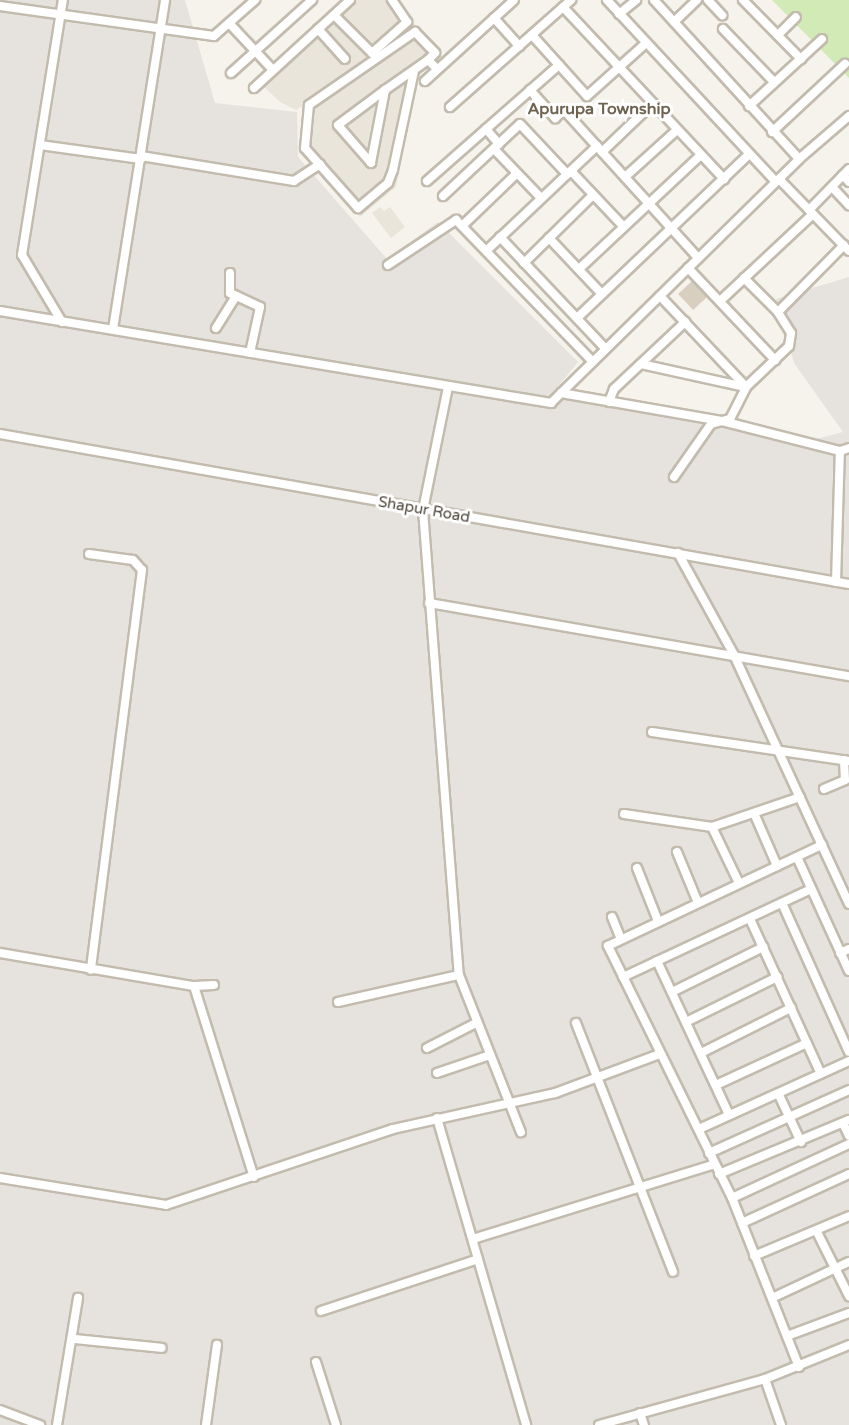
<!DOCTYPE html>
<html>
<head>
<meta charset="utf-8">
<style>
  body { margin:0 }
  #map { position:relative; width:849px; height:1425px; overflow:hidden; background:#f6f3ec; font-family:"Varela Round",sans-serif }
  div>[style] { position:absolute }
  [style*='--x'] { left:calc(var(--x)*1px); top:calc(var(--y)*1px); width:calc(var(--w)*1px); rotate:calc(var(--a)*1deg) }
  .residential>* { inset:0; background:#eae5da }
  .industrial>* { inset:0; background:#e6e2dd }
  .green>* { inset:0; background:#d2eab5 }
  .building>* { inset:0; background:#d8cfc1; transform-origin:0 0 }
  .roads { filter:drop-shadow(2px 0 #c2bbae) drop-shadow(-2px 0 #c2bbae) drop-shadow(0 2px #c2bbae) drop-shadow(0 -2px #c2bbae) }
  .minor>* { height:8px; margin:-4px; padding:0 4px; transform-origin:4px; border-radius:4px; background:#fff }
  span { translate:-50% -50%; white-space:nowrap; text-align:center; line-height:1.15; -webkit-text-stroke:6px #fff; paint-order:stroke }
  .street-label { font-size:15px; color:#4b4439 }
  .neighbourhood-label { font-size:16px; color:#6e6250; font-weight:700 }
</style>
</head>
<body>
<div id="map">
  <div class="residential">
    <i style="clip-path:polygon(346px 0,393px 0,441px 54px,416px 79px,396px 187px,360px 217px,302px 155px,304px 105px,296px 110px,280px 102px,259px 82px)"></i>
    <i style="clip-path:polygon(380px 207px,384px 211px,390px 207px,405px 227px,391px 238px,372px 213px)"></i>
  </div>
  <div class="industrial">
    <i style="clip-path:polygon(0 0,185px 0,215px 103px,297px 112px,298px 157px,387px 259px,438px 222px,578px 362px,551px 395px,816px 439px,843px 432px,794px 363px,776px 299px,849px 277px,849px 1425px,0 1425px)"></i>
  </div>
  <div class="green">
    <i style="clip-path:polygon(772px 0,849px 0,849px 78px)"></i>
  </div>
  <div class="building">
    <i style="left:692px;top:281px;width:22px;height:19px;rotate:47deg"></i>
  </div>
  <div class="roads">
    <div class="minor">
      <i style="--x:607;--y:0;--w:248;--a:47.1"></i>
      <i style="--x:654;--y:0;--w:215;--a:47.6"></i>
      <i style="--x:708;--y:0;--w:21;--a:47"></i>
      <i style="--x:743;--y:0;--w:83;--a:45.5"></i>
      <i style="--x:0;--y:6;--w:216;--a:8"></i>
      <i style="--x:214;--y:36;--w:55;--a:-41.3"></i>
      <i style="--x:563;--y:7;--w:236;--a:46.9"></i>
      <i style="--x:619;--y:14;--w:22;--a:-39"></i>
      <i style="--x:334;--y:15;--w:54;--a:45"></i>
      <i style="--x:372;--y:53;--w:47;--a:-41.5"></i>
      <i style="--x:407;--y:22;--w:27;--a:-124"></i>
      <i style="--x:494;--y:18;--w:38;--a:48"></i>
      <i style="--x:674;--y:22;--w:32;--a:-44"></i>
      <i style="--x:229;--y:23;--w:64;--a:46.9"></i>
      <i style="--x:318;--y:29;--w:40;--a:48"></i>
      <i style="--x:723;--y:29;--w:74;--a:46.1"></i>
      <i style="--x:532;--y:35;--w:82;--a:48"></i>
      <i style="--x:587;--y:96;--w:79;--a:-41.9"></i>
      <i style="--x:778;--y:35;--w:25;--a:-45"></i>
      <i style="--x:414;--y:71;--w:101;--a:102"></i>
      <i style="--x:393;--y:170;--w:14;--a:111"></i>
      <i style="--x:388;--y:183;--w:39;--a:140"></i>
      <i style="--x:358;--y:208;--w:80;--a:-131.5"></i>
      <i style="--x:305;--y:148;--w:43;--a:-84.7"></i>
      <i style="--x:309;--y:105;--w:129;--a:-34.6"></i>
      <i style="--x:415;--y:32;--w:29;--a:46"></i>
      <i style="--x:435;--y:53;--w:10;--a:135"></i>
      <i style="--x:231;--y:73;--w:109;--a:-42"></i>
      <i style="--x:425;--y:81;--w:120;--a:-42.3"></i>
      <i style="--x:254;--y:88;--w:130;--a:-42.5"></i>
      <i style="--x:385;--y:90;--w:74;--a:100.9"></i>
      <i style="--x:371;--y:163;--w:50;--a:-131"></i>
      <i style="--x:338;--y:125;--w:59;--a:-36.7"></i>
      <i style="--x:385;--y:90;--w:52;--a:-34.9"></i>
      <i style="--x:428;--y:60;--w:13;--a:45"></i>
      <i style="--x:530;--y:90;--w:38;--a:48"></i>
      <i style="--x:555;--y:118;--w:12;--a:-42"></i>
      <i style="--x:564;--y:110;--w:200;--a:47.8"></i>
      <i style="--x:749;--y:106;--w:99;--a:-42.5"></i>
      <i style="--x:450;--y:107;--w:162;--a:-41.5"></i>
      <i style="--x:486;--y:129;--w:20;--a:49"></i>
      <i style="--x:772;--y:132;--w:100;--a:-43"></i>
      <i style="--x:40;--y:145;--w:102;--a:7.9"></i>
      <i style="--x:494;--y:149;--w:68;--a:46.2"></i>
      <i style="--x:602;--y:152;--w:69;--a:-43.8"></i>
      <i style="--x:141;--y:156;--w:155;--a:9.3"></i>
      <i style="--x:294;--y:181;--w:31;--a:-33"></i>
      <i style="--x:571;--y:171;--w:76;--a:46.6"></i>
      <i style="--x:843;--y:175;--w:9;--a:49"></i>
      <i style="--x:625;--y:177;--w:70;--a:-42.1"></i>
      <i style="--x:779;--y:179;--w:100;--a:45.8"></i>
      <i style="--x:427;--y:181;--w:176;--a:-41.3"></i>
      <i style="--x:832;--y:187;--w:25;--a:47"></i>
      <i style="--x:443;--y:196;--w:105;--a:-43.1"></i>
      <i style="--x:520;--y:124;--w:69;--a:46.8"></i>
      <i style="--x:809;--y:210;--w:57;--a:-45.7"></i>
      <i style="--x:462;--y:226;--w:76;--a:-43.9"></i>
      <i style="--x:500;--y:237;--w:154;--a:46.6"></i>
      <i style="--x:549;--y:238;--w:77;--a:46.6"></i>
      <i style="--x:486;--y:251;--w:153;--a:-43.4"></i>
      <i style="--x:524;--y:263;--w:97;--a:-44.6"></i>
      <i style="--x:388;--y:265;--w:82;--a:-33.5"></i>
      <i style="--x:456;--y:220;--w:197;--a:46"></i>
      <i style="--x:688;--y:268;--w:127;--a:46.6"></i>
      <i style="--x:579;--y:269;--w:167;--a:-43.1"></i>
      <i style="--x:230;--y:273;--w:20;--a:90"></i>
      <i style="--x:230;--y:293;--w:33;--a:25"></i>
      <i style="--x:260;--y:307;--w:47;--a:102.3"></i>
      <i style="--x:660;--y:296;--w:125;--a:46.6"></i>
      <i style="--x:720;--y:301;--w:127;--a:-43.1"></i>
      <i style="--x:0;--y:311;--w:559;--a:9.48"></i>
      <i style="--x:551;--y:403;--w:348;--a:-44.5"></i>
      <i style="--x:799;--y:159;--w:66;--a:-40.7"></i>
      <i style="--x:778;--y:312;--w:94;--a:-45.4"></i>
      <i style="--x:577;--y:318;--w:236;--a:-43.6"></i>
      <i style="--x:62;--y:322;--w:78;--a:-120.8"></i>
      <i style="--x:22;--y:255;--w:258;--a:-80.9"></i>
      <i style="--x:216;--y:328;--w:38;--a:-58"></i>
      <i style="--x:113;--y:329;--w:333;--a:-81"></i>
      <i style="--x:641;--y:364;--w:107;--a:12.5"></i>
      <i style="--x:448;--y:387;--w:126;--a:101.5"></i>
      <i style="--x:423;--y:510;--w:466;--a:85.6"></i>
      <i style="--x:459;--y:975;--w:169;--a:68.5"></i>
      <i style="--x:561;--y:393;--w:163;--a:9.9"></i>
      <i style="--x:722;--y:421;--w:122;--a:14.3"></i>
      <i style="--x:840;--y:451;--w:9;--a:-18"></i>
      <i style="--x:609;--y:402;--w:14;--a:-69"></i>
      <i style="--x:614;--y:389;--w:98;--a:-43.3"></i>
      <i style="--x:0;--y:434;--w:862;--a:10.02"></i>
      <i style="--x:674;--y:477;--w:65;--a:-55.1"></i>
      <i style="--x:711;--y:424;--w:20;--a:-15"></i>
      <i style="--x:730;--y:419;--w:36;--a:-63"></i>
      <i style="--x:746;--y:387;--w:59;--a:-43.6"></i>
      <i style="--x:789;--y:346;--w:13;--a:-81"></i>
      <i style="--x:791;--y:333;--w:25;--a:-122"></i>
      <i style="--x:778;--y:312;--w:48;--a:-135"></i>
      <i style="--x:678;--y:553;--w:116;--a:61.2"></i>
      <i style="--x:734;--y:655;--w:274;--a:65.2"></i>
      <i style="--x:89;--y:554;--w:44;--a:7.8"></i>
      <i style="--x:133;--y:560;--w:13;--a:48"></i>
      <i style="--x:142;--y:570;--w:403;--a:97.3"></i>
      <i style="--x:836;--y:582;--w:131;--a:-88.3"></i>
      <i style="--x:429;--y:603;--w:426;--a:9.9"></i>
      <i style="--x:652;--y:732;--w:199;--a:8.4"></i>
      <i style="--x:824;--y:789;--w:23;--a:-23"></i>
      <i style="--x:845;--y:780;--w:20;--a:-93"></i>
      <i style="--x:754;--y:813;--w:58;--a:66.5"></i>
      <i style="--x:624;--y:814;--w:89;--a:8.4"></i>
      <i style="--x:712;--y:827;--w:93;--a:-18.8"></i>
      <i style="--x:712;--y:827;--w:62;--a:64.3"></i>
      <i style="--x:677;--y:852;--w:55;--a:67.6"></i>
      <i style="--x:797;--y:857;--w:125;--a:65.5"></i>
      <i style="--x:637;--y:868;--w:57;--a:68.4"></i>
      <i style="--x:782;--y:903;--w:163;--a:65.8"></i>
      <i style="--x:612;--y:917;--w:22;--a:68"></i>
      <i style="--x:750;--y:919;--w:170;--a:65.4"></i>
      <i style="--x:0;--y:953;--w:197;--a:9.7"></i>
      <i style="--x:194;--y:986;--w:200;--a:72.6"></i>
      <i style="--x:840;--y:953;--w:10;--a:-24"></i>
      <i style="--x:657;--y:961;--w:170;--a:64.9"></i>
      <i style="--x:623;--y:977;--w:208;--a:-25.1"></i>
      <i style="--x:194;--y:986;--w:20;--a:-3"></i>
      <i style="--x:672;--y:992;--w:102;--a:-26.3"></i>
      <i style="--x:338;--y:1002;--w:124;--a:-12.6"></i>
      <i style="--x:686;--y:1022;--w:102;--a:-26.3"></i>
      <i style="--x:576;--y:1023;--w:267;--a:68.7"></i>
      <i style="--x:427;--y:1048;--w:55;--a:-27"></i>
      <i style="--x:701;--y:1053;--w:101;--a:-26.6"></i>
      <i style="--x:437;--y:1073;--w:56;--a:-18.8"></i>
      <i style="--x:716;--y:1085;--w:100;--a:-24.8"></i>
      <i style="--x:779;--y:1095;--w:52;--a:64.9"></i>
      <i style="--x:437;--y:1118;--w:320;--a:73.8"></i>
      <i style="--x:843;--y:1123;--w:14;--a:65"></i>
      <i style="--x:699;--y:1129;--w:165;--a:-24.4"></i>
      <i style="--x:709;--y:1153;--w:154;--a:-24.2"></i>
      <i style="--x:719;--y:1174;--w:141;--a:-22.6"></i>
      <i style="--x:0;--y:1178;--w:168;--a:9.2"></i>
      <i style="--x:166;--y:1205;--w:239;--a:-18.5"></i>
      <i style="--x:393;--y:1129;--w:166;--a:-12.5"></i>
      <i style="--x:555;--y:1093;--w:112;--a:-20.4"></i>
      <i style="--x:732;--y:1198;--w:129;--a:-24.8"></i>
      <i style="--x:742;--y:1223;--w:118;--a:-24.6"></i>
      <i style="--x:817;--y:1232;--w:72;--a:63.4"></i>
      <i style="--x:473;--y:1239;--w:253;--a:-17.2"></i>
      <i style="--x:754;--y:1256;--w:103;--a:-22.8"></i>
      <i style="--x:772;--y:1298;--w:85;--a:-25.1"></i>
      <i style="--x:321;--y:1311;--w:165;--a:-18.3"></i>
      <i style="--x:787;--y:1336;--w:66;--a:-20.4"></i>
      <i style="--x:74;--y:1339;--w:88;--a:5.8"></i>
      <i style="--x:316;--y:1362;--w:66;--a:72.4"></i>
      <i style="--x:799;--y:1367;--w:182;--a:-111.6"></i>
      <i style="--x:732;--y:1198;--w:281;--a:-116.2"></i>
      <i style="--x:608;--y:946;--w:237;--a:-25.3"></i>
      <i style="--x:765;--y:1379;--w:49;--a:70.8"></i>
      <i style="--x:0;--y:1410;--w:43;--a:20.6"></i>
      <i style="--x:640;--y:1413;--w:13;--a:72"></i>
      <i style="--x:57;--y:1425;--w:129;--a:-80.6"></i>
      <i style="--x:206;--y:1425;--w:81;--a:-82.2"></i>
      <i style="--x:599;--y:1425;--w:172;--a:-15.5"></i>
      <i style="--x:765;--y:1379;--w:91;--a:-22"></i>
    </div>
  </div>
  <div class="street-label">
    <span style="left:424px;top:510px;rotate:10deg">Shapur Road</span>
  </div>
  <div class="neighbourhood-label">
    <span style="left:599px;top:109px">Apurupa Township</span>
  </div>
</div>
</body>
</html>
